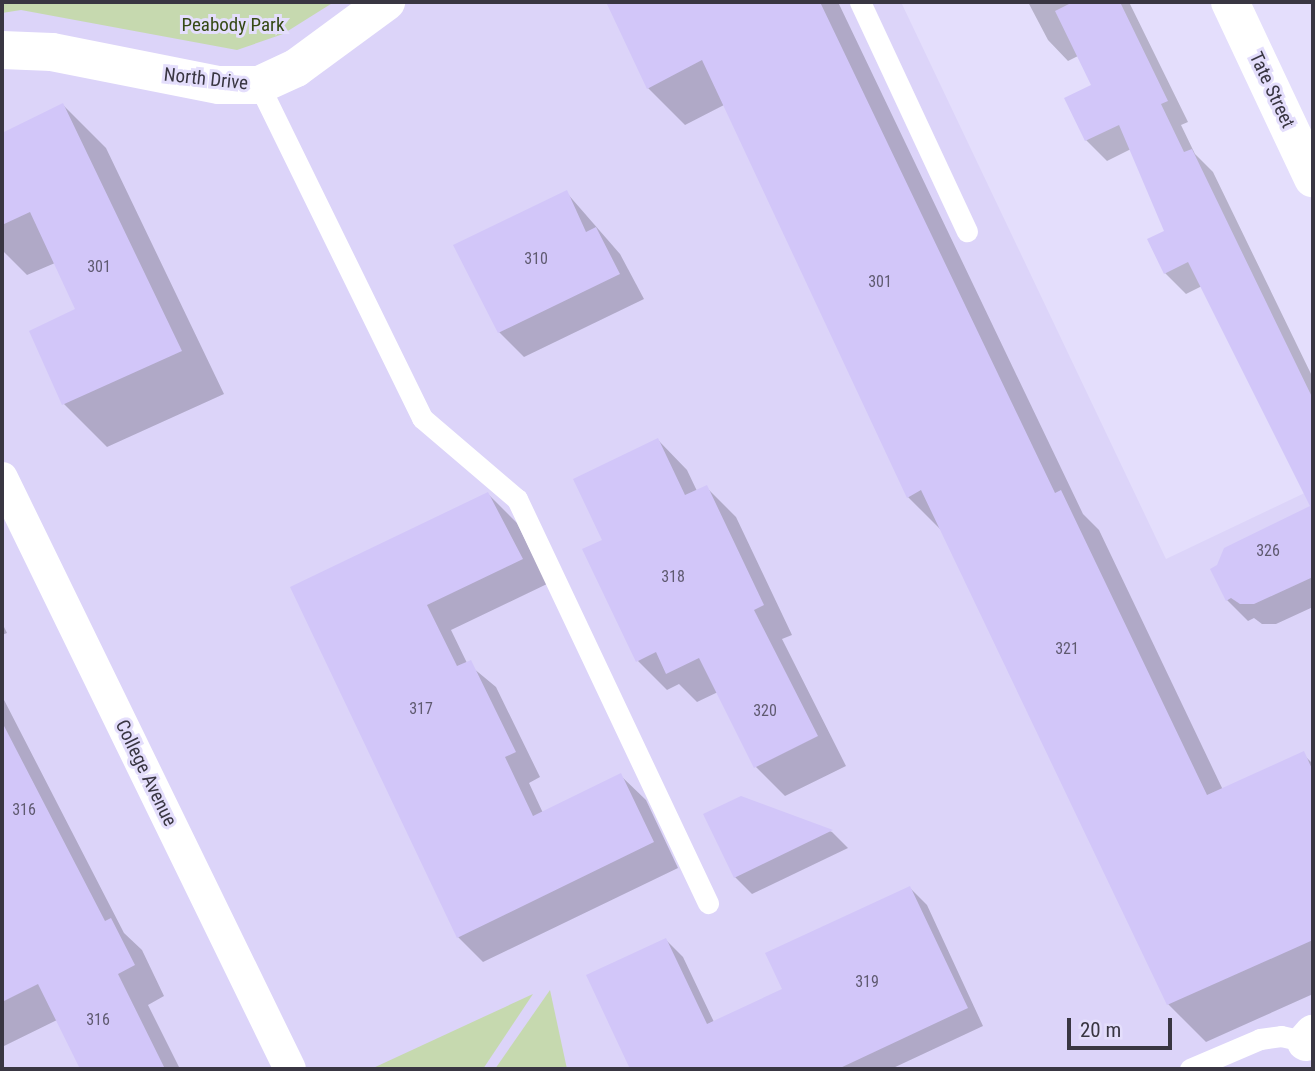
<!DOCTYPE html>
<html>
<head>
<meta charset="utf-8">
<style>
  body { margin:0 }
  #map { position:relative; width:1315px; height:1071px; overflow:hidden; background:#e4defc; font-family:"Roboto Condensed",sans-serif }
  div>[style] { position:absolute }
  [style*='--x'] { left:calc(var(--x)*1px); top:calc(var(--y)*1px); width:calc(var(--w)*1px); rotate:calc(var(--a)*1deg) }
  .built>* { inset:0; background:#dcd4f9 }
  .green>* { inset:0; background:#c6d9af }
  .shadow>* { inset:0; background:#0003 }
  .building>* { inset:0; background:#d2c6f9 }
  .service>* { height:21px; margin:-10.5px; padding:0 10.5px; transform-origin:10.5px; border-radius:10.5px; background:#fff }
  .pedestrian>* { height:32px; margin:-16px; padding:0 16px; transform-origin:16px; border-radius:16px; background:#fff }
  .minor>* { height:38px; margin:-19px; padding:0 19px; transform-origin:19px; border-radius:19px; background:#fff }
  .tertiary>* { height:38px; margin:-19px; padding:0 19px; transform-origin:19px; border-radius:19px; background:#fff }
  span { translate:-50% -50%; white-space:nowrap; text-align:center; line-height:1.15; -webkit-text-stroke:6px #e4defc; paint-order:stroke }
  .number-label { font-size:16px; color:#5f5a70 }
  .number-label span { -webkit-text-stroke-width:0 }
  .park-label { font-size:19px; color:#354914 }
  .street-label { font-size:19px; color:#393642 }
  .frame { position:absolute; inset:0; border:4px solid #393642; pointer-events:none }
  .scale { position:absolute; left:1067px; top:1018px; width:105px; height:32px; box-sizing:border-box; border:4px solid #393642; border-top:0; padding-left:9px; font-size:21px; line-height:24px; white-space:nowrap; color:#393642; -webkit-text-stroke:5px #e4defc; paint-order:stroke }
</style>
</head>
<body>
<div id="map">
  <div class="built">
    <i style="clip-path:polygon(2px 2px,901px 2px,1166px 559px,1313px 489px,1313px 1069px,2px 1069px)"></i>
  </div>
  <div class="green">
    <i style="clip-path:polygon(2px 2px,334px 2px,283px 34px,237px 50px,21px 10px,2px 13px)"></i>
    <i style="clip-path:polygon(550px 990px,567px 1069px,495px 1069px)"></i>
    <i style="clip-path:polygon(533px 994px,483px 1069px,371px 1069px)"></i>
  </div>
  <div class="shadow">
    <i style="clip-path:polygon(616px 2px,838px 2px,1083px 514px,1099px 530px,1223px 790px,1303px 754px,1313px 764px,1313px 994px,1206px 1042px,1168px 1004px,943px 532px,908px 497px,724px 105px,685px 125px,648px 88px,609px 5px)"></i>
    <i style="clip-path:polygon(1028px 2px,1129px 2px,1188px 122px,1181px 125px,1195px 154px,1213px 172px,1313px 378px,1313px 607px,1276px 624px,1262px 624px,1254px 618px,1248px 621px,1227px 600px,1312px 506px,1202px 286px,1186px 294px,1165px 273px,1166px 232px,1131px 149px,1107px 161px,1086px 140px,1093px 86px,1078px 56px,1068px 61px,1048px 40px)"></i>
    <i style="clip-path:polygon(63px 105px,106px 148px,224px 394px,107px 447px,64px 404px,78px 310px,55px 263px,27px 275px,2px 250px,2px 135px)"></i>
    <i style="clip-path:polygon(566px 192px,620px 254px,644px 299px,524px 357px,499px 332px)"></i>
    <i style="clip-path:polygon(658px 440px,687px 470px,697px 491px,706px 487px,736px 517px,792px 635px,782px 639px,846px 766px,785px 796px,756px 767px,718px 692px,697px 702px,679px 684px,667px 690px,638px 661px,604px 541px)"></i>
    <i style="clip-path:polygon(488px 494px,517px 523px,547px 584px,451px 630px,467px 663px,496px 687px,540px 777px,529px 783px,543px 813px,620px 775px,646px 800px,678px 868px,483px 962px,458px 937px,292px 588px)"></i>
    <i style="clip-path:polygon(2px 623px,7px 633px,2px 635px)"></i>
    <i style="clip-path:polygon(2px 696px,124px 933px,142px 950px,164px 996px,148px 1005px,180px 1069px,82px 1069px,57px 1020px,2px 1047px)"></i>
    <i style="clip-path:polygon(741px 798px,832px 832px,848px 848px,752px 894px,735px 877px)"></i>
    <i style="clip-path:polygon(910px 888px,927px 905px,983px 1026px,891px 1069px,632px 1069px,588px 976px,666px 940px,683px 957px,714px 1022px,784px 990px)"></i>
  </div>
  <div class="building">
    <i style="clip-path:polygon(606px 2px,820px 2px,1055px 493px,1061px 490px,1207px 795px,1304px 751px,1313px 771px,1313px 940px,1167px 1005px,921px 490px,907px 498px,702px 60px,647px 89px)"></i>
    <i style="clip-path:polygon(1073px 2px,1120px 2px,1168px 101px,1161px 104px,1184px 152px,1192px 149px,1313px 399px,1313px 577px,1254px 604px,1240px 604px,1231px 598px,1226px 601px,1210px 569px,1217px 565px,1224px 548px,1310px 506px,1188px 262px,1164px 274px,1147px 239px,1164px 231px,1119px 125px,1085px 141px,1064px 98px,1091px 85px,1055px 11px)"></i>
    <i style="clip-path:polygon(63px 103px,182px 351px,62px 405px,29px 331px,75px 309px,30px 212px,2px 225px,2px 133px)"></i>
    <i style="clip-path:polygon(567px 190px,586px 232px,596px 227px,620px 274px,498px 333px,453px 245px)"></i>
    <i style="clip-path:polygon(658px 438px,685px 495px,707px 485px,764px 605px,754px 610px,818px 736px,754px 768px,699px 658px,666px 674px,656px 652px,636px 662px,582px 549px,602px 540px,573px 479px)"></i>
    <i style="clip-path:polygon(488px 492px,523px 559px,427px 605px,457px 666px,471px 660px,516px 752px,505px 757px,533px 816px,621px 773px,654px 842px,457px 938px,290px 587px)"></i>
    <i style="clip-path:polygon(2px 722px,105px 921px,111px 918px,135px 965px,118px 974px,165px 1069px,80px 1069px,38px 984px,2px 1002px)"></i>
    <i style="clip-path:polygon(741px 796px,833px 830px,734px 878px,703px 814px)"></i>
    <i style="clip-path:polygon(910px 886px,968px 1008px,838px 1069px,630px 1069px,586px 975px,666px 938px,707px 1024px,782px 989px,765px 953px)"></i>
  </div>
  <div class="service">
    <i style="--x:860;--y:2;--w:253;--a:65"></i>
    <i style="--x:259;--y:85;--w:371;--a:63.9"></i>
    <i style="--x:422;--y:418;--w:125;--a:40.5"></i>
    <i style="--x:517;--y:499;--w:447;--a:64.7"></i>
    <i style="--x:1190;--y:1069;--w:76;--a:-23.2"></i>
    <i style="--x:1260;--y:1039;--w:21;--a:-8"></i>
    <i style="--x:1281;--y:1036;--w:26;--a:13"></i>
  </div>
  <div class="pedestrian">
    <i style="--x:2;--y:478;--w:657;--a:64.02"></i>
  </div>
  <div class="minor">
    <i style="--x:2;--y:50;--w:50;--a:2.3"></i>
    <i style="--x:52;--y:52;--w:170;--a:11.2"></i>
    <i style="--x:219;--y:85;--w:40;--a:0"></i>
    <i style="--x:259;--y:85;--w:41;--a:-24.7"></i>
    <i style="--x:296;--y:68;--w:112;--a:-36.3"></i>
    <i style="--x:1306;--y:1042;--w:11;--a:-49"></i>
  </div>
  <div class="tertiary">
    <i style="--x:1230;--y:2;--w:195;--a:64.8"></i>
  </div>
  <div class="number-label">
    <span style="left:536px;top:259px">310</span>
    <span style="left:99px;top:267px">301</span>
    <span style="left:880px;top:282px">301</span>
    <span style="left:1268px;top:551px">326</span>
    <span style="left:673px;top:577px">318</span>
    <span style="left:1067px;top:649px">321</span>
    <span style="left:421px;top:709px">317</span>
    <span style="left:765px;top:711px">320</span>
    <span style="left:24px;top:810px">316</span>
    <span style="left:867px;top:982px">319</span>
    <span style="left:98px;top:1020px">316</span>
  </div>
  <div class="park-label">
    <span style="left:233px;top:25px">Peabody Park</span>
  </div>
  <div class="street-label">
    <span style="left:206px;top:79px;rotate:6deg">North Drive</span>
    <span style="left:1272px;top:90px;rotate:65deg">Tate Street</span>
    <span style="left:146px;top:773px;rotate:64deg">College Avenue</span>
  </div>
  <div class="frame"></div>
  <div class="scale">20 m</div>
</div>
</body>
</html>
